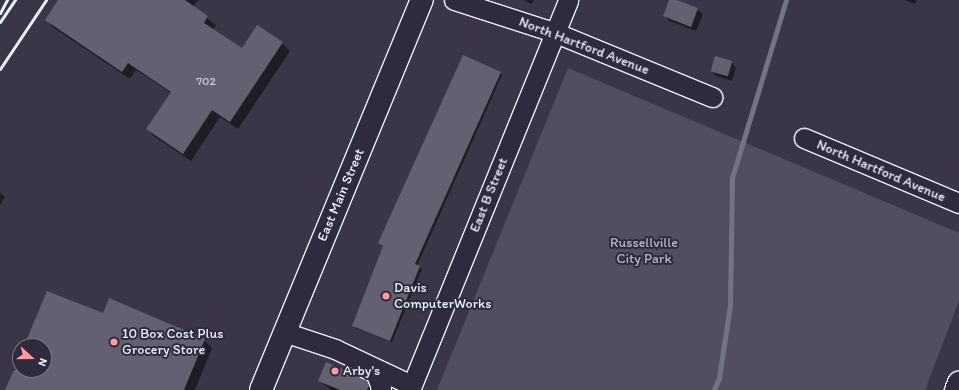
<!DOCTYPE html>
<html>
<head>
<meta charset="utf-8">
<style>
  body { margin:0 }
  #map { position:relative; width:959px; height:390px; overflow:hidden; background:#3a3648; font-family:Itim,sans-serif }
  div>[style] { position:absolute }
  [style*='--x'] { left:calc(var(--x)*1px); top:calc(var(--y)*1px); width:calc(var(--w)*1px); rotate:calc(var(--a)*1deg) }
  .green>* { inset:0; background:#504e5f }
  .shadow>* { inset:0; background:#0007 }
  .stream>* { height:4.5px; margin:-2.25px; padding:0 2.25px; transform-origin:2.25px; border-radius:2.25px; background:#737482 }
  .building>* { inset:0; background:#636171; transform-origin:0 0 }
  .roads { filter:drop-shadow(1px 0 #e8f1f8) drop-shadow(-1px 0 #e8f1f8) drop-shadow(0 1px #e8f1f8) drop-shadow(0 -1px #e8f1f8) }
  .minor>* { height:19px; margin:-9.5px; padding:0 9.5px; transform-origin:9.5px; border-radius:9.5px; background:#2f2a3d }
  .major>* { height:22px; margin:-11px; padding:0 11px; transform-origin:11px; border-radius:11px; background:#2f2a3d }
  .rail>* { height:3px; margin:-1.5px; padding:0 1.5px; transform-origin:1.5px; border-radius:1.5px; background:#e8f1f8 }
  .dots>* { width:11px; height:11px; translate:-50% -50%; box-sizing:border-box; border:2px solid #2f2a3d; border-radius:50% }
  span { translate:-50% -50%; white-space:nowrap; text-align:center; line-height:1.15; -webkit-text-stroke:4px #2f2a3d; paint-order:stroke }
  .number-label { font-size:12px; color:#c7cdd6 }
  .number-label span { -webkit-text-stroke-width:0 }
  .street-label { font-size:14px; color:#e8f1f8 }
  .park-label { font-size:14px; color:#b3b8c2 }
  .poi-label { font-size:14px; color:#e8f1f8 }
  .left { translate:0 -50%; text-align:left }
  .north { position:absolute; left:12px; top:338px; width:40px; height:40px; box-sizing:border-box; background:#2f2a3d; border:1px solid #797a88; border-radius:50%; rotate:111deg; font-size:11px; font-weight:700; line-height:16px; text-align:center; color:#e8f1f8 }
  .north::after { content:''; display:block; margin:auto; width:14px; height:18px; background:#ff9aa2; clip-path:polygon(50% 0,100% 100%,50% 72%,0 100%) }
</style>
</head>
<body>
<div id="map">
  <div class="green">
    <i style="clip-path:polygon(568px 68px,959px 233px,959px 301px,925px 390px,437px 390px)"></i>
  </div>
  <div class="shadow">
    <i style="clip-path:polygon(59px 0,198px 0,193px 7px,216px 25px,213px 29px,242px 49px,282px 43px,290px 51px,238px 129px,220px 117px,191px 161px,155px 137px,147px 129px,171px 93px,136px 70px,130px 79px,54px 28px,46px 20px)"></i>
    <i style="clip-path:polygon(523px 0,534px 0,532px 4px)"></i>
    <i style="clip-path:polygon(670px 0,697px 9px,703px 14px,696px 31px,669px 21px,664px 15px)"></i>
    <i style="clip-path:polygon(905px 0,917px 0,915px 4px)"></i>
    <i style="clip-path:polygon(731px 62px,736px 68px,732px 81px,716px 76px,711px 71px)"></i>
    <i style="clip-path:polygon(500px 73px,502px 75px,417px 266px,422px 269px,392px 342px,355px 328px,353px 325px,384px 247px,379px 243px)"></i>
    <i style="clip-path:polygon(0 192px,5px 197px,0 205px)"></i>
    <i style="clip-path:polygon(103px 314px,204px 340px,212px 348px,195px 390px,6px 390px,20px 357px,20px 370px,44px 370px,44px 346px,25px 346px)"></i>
    <i style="clip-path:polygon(319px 380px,366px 381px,374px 390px,331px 390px)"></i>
  </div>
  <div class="stream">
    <i style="--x:714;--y:390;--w:13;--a:-67"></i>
    <i style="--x:719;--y:378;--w:74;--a:-81.4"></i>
    <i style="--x:730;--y:305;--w:127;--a:-89.1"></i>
    <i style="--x:732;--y:178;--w:186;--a:-73.1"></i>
  </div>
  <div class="building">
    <i style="clip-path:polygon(58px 0,185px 0,208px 16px,204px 23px,242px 48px,257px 25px,283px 42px,230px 122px,212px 110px,183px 154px,146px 129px,171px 92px,128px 63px,122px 72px,45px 20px)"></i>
    <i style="clip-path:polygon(669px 0,677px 0,698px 8px,691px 27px,663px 16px)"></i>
    <i style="clip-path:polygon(463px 55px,501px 72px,415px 264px,420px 266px,390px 341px,352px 326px,383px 246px,378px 243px)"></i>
    <i style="left:715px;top:56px;width:18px;height:16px;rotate:16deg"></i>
    <i style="clip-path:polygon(47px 291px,103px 313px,109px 298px,205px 339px,184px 390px,5px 390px,14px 370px,44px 370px,44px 346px,24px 346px)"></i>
    <i style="clip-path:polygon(326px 362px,367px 380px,369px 386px,367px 390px,340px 390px,318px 381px)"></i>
  </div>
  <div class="roads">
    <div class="minor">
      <i style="--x:454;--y:0;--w:107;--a:17.9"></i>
      <i style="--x:556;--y:33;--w:169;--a:22.3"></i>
      <i style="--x:804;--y:138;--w:168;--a:22.8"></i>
      <i style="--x:284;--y:332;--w:54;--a:18.4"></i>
      <i style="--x:335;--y:349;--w:84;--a:25.3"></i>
      <i style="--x:365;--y:368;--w:11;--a:22"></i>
      <i style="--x:375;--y:372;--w:16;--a:68"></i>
      <i style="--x:381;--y:387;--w:3;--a:108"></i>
      <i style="--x:410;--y:390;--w:421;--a:-67.9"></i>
    </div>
    <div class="major">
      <i style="--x:261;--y:390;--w:422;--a:-67.6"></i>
      <i style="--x:956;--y:390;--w:8;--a:-67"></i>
    </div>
  </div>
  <div class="rail">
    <i style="--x:0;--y:13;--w:15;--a:-62"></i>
    <i style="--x:0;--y:22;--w:27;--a:-56"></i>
    <i style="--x:0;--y:69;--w:83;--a:-56.3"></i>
  </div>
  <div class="dots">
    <i style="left:386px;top:296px;background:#ff9aa2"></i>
    <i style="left:114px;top:342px;background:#ff9aa2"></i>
    <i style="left:335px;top:371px;background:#ff9aa2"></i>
  </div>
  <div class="number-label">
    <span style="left:206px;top:82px">702</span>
  </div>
  <div class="street-label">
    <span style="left:584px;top:46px;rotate:21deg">North Hartford Avenue</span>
    <span style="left:881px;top:171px;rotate:23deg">North Hartford Avenue</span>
    <span style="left:341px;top:195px;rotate:-67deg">East Main Street</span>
    <span style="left:489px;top:195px;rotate:-68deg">East B Street</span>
  </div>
  <div class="park-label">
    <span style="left:644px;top:251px">Russellville<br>City Park</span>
  </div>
  <div class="poi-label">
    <span class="left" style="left:394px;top:296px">Davis<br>ComputerWorks</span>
    <span class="left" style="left:122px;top:342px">10 Box Cost Plus<br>Grocery Store</span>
    <span class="left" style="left:343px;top:371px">Arby's</span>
  </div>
  <div class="north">N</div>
</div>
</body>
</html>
